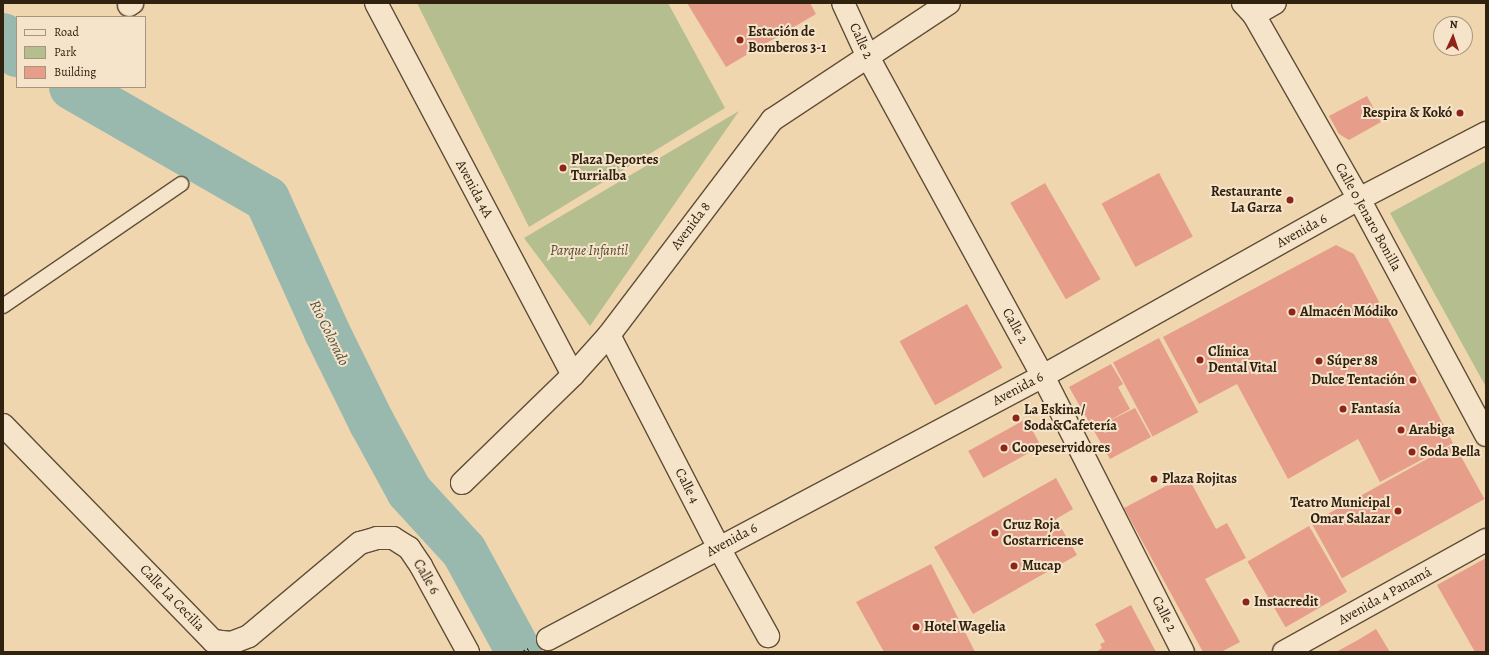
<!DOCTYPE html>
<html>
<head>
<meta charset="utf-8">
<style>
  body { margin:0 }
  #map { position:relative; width:1489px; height:655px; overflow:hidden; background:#efd6ae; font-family:Alegreya,serif }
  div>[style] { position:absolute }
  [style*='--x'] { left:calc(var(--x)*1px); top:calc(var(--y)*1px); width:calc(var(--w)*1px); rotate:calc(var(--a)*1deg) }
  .green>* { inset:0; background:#b5be8e }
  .river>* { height:46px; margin:-23px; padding:0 23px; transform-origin:23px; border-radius:23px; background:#9ab9ae }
  .building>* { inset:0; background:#e69d8a; transform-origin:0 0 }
  .path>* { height:2.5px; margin-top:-1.25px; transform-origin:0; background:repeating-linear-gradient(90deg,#31210f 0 3px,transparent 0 5px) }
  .roads { filter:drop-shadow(1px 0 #604e37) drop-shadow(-1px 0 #604e37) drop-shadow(0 1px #604e37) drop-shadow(0 -1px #604e37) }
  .lane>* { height:14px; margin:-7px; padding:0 7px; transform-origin:7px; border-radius:7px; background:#f5e4ca }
  .street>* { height:22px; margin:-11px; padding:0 11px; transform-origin:11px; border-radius:11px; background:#f5e4ca }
  .secondary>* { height:22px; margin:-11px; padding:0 11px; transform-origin:11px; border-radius:11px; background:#f5e4ca }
  .dots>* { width:11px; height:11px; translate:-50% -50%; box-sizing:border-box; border:2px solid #f5e4ca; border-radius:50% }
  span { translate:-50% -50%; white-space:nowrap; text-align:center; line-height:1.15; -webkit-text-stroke:4px #f5e4ca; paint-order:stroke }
  .poi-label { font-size:14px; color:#31210f; font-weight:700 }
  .left { translate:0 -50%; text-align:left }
  .right { translate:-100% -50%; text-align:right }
  .street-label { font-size:14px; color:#31210f }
  .park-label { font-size:14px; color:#52482f; font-style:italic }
  .water-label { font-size:15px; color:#504f3f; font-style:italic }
  .frame { position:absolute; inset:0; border:4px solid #31210f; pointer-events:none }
  .legend { position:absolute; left:16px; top:16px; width:130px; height:72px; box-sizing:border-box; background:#f5e4ca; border:1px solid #a7967f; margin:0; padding:5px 7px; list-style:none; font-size:12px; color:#31210f }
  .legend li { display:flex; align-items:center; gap:8px; height:20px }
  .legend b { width:20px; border:1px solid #a7967f }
  .north { position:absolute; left:1433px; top:16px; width:40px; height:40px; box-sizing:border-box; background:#f5e4ca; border:1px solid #a7967f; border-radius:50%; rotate:3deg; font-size:11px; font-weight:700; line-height:16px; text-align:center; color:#31210f }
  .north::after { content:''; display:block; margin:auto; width:14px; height:18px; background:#8f2418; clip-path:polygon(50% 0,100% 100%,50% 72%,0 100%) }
</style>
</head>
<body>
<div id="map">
  <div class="green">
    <i style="clip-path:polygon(417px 3px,668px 3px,725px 108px,529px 227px)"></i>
    <i style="clip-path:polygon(739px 111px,590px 326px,524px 238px)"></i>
    <i style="clip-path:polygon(1486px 161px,1486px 387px,1390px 213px)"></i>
  </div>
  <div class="river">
    <i style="--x:3;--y:36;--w:23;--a:52"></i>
    <i style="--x:72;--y:87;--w:225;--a:29.9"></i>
    <i style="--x:267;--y:199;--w:146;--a:65.7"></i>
    <i style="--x:327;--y:332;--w:102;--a:63.7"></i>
    <i style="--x:372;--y:423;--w:77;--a:61.4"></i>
    <i style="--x:409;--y:491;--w:81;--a:47.5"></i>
    <i style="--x:464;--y:551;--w:115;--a:61.4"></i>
  </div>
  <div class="building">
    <i style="clip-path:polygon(687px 3px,810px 3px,816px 14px,726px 67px)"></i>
    <i style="clip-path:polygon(1367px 96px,1381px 122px,1349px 140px,1339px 134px,1329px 116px)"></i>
    <i style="left:1159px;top:173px;width:72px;height:65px;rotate:62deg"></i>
    <i style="left:1045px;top:183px;width:111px;height:40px;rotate:60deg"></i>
    <i style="clip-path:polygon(1336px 245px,1354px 254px,1453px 443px,1380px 482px,1358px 439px,1288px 479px,1237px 384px,1199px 404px,1163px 337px)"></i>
    <i style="left:967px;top:304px;width:73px;height:77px;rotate:61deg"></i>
    <i style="left:1159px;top:338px;width:84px;height:52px;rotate:62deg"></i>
    <i style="clip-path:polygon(1111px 364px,1123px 384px,1118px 387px,1130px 409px,1105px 423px,1135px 408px,1151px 437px,1110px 459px,1069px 387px)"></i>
    <i style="left:1026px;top:419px;width:31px;height:66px;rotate:61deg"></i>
    <i style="left:1454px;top:444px;width:63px;height:163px;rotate:61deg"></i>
    <i style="clip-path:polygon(1187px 475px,1216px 529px,1227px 523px,1246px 558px,1205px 579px,1240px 642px,1221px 652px,1203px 652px,1124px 508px)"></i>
    <i style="clip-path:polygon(1056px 478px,1073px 509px,1056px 519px,1077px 555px,973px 614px,934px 547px)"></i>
    <i style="left:1309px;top:526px;width:76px;height:71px;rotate:60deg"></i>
    <i style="clip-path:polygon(1486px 558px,1486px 652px,1475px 652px,1437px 585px)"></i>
    <i style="clip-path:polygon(931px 564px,975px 652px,884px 652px,856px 602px)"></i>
    <i style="clip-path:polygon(1131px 605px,1156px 652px,1096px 652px,1102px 648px,1100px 644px,1105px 642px,1095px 624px)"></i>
    <i style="clip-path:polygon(1376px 629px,1390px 652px,1336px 652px,1358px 640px)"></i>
  </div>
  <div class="path">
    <i style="--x:523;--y:652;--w:6;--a:-31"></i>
  </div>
  <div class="roads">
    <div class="lane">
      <i style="--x:3;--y:306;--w:216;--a:-34.4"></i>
    </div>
    <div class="street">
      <i style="--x:376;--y:3;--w:421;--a:62.1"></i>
      <i style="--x:1243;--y:3;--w:16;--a:47"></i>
      <i style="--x:1254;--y:15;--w:212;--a:60.3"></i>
      <i style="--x:1359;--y:199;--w:268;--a:61.7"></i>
      <i style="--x:129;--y:5;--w:4;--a:-34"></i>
      <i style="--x:1254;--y:15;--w:24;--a:-30"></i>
      <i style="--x:609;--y:335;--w:240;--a:62.7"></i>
      <i style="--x:719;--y:548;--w:101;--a:60.9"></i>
      <i style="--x:3;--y:425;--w:301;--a:45.8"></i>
      <i style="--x:213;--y:641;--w:18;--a:6"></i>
      <i style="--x:231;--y:643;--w:19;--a:-21"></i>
      <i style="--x:249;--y:636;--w:145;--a:-40"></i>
      <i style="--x:360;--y:543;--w:18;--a:-16"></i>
      <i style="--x:377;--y:538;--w:16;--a:0"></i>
      <i style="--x:393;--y:538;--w:19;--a:32"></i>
      <i style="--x:409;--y:548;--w:22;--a:56"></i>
      <i style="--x:421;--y:566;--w:98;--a:61.3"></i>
      <i style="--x:462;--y:483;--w:155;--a:-44.2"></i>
      <i style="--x:573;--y:375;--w:54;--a:-48"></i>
      <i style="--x:609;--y:335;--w:270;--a:-52.8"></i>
      <i style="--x:772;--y:120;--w:212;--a:-33.5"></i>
      <i style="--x:548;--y:639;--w:561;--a:-27.98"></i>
      <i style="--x:1043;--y:376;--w:362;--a:-29.3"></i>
      <i style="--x:1359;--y:199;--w:143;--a:-27.5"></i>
    </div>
    <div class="secondary">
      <i style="--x:843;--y:3;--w:60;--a:65.2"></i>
      <i style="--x:868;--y:57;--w:364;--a:61.3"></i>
      <i style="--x:1043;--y:376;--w:309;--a:63.1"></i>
      <i style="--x:1284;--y:652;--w:231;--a:-29"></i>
    </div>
  </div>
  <div class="dots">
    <i style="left:740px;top:40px;background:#8f2418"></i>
    <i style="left:1460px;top:113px;background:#8f2418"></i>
    <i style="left:563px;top:168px;background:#8f2418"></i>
    <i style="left:1290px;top:200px;background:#8f2418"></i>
    <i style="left:1292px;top:312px;background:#8f2418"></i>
    <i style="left:1200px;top:360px;background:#8f2418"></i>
    <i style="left:1319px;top:361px;background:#8f2418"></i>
    <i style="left:1413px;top:380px;background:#8f2418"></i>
    <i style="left:1343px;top:409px;background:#8f2418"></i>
    <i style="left:1016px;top:418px;background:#8f2418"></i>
    <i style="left:1401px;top:430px;background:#8f2418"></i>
    <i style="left:1004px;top:448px;background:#8f2418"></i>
    <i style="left:1412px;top:452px;background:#8f2418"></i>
    <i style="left:1154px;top:479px;background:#8f2418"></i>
    <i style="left:1398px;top:511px;background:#8f2418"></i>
    <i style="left:995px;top:533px;background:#8f2418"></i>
    <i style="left:1014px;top:566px;background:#8f2418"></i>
    <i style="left:1246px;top:602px;background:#8f2418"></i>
    <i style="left:916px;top:627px;background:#8f2418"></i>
  </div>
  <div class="poi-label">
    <span class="left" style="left:748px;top:40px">Estación de<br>Bomberos 3-1</span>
    <span class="right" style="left:1452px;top:113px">Respira &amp; Kokó</span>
    <span class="left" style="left:571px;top:168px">Plaza Deportes<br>Turrialba</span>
    <span class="right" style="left:1282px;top:200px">Restaurante<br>La Garza</span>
    <span class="left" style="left:1300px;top:312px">Almacén Módiko</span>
    <span class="left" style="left:1208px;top:360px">Clínica<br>Dental Vital</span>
    <span class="left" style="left:1327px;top:361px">Súper 88</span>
    <span class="right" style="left:1405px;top:380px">Dulce Tentación</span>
    <span class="left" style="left:1351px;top:409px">Fantasía</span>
    <span class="left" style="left:1024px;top:418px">La Eskina/<br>Soda&amp;Cafetería</span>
    <span class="left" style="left:1409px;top:430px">Arabiga</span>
    <span class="left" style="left:1012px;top:448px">Coopeservidores</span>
    <span class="left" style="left:1420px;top:452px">Soda Bella</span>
    <span class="left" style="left:1162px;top:479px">Plaza Rojitas</span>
    <span class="right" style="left:1390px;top:511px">Teatro Municipal<br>Omar Salazar</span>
    <span class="left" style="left:1003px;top:533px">Cruz Roja<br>Costarricense</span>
    <span class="left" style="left:1022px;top:566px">Mucap</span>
    <span class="left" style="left:1254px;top:602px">Instacredit</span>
    <span class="left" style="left:924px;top:627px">Hotel Wagelia</span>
  </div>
  <div class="street-label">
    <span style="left:861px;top:41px;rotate:65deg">Calle 2</span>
    <span style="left:474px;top:189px;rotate:62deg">Avenida 4A</span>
    <span style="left:1368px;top:217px;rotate:61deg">Calle 0 Jenaro Bonilla</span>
    <span style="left:691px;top:226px;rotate:-53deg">Avenida 8</span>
    <span style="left:1302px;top:231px;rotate:-29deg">Avenida 6</span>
    <span style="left:1015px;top:326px;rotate:61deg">Calle 2</span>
    <span style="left:1018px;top:389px;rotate:-28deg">Avenida 6</span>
    <span style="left:687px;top:486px;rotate:63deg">Calle 4</span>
    <span style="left:732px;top:540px;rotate:-28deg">Avenida 6</span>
    <span style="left:426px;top:577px;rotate:60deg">Calle 6</span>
    <span style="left:1385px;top:596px;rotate:-29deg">Avenida 4 Panamá</span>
    <span style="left:172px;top:598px;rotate:46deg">Calle La Cecilia</span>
    <span style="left:1164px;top:614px;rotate:63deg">Calle 2</span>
  </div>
  <div class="park-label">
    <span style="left:589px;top:251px">Parque Infantil</span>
  </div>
  <div class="water-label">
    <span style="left:329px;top:333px;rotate:64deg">Río Colorado</span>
  </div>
  <div class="frame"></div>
  <ul class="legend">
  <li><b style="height:5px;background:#f5e4ca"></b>Road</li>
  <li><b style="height:11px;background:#b5be8e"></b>Park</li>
  <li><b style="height:11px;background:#e69d8a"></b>Building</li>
  </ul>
  <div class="north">N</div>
</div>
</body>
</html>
